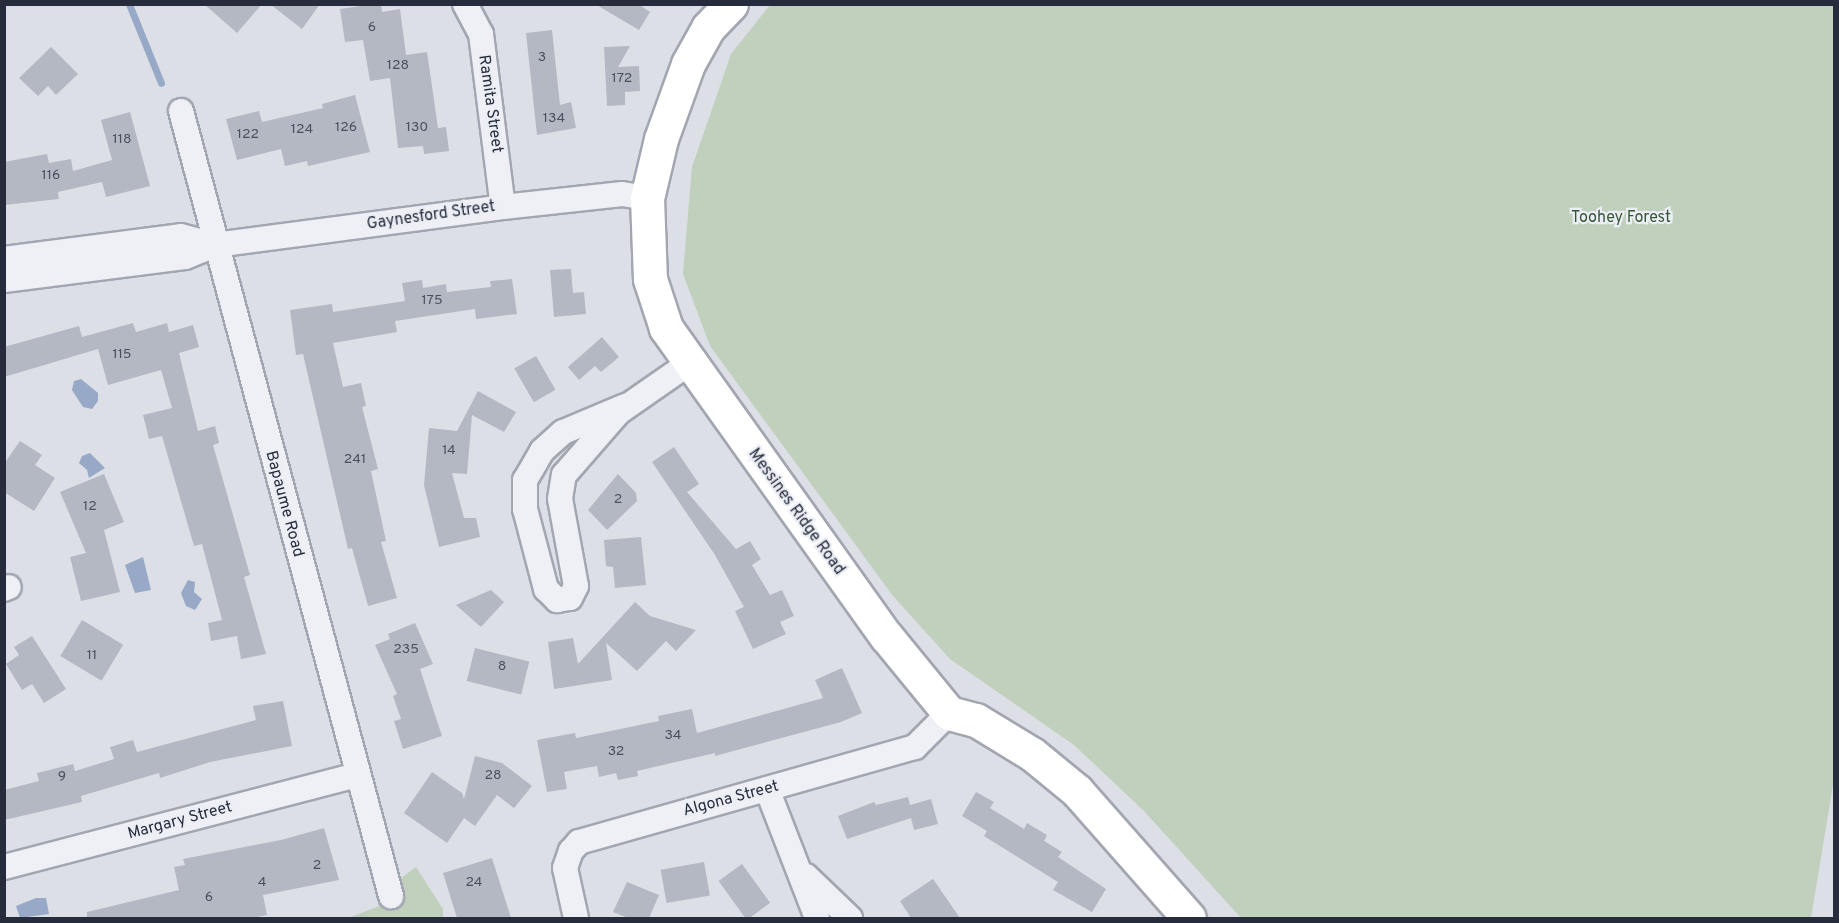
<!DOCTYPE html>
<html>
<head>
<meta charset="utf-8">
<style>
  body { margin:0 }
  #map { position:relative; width:1839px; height:923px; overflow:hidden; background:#dcdfe6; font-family:Overpass,sans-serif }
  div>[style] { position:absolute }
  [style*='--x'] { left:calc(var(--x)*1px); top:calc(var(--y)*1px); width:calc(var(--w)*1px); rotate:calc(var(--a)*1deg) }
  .green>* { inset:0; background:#c0d0bd }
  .water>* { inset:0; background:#97a9c6 }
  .stream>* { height:7px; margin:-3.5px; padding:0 3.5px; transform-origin:3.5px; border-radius:3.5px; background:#97a9c6 }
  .building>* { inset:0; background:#b4b8c3; transform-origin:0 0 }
  .roads { filter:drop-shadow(2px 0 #a2a6b0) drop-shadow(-2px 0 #a2a6b0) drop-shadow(0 2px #a2a6b0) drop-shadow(0 -2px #a2a6b0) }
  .street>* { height:24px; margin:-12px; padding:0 12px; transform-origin:12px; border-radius:12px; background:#eff0f5 }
  .secondary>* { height:33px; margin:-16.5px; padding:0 16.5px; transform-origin:16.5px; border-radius:16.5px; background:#fff }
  span { translate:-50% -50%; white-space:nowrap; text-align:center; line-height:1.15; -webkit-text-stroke:4.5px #ebeef4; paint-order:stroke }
  .number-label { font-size:14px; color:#4a4f5e }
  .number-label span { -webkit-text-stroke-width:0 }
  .street-label { font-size:16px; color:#262c3c }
  .park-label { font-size:16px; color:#375734 }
  .frame { position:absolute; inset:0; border:6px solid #262c3c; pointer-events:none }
</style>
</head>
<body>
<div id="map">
  <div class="green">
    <i style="clip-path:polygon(770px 5px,1834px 5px,1834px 779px,1811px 918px,1241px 918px,1144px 811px,1074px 745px,950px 659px,893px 596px,710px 346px,683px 274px,692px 167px,731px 54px)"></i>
    <i style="clip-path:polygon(416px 867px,443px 909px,443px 918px,348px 918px,390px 902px,401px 878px)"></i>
  </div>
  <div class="water">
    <i style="clip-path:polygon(81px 379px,98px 393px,98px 401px,92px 409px,83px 407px,72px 390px,74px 381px)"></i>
    <i style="clip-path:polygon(90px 453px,105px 468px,89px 478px,87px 470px,79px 463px,82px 456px)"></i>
    <i style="clip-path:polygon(143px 557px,151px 590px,135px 593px,125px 565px)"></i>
    <i style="clip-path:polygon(188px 580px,195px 582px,194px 592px,202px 599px,195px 610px,186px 606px,181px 593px)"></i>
    <i style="clip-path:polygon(36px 898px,46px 898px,49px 914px,20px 918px,16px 906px)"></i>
  </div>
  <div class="stream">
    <i style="--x:129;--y:4;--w:85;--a:67.9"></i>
  </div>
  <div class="building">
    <i style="clip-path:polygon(204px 4px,262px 4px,237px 33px)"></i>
    <i style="clip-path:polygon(270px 4px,320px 4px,302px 29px)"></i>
    <i style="clip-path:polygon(375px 4px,381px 4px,382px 12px,400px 9px,406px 55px,427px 52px,438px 128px,446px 127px,449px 151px,424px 154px,423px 146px,398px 148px,390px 78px,370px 81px,363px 40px,345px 42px,340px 9px)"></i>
    <i style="clip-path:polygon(595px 4px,638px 4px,650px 12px,639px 30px)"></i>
    <i style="clip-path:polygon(552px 30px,560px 105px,571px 102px,576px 128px,537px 135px,526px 33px)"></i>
    <i style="clip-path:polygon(630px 46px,618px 67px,639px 66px,640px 91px,625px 92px,625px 105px,607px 106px,604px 47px)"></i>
    <i style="clip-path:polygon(51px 47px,78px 74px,56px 95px,48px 86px,38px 96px,19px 78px)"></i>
    <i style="clip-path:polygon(355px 95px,370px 152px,308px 166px,307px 161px,285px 166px,281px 149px,237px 160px,226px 119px,259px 111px,262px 122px,323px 108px,322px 104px)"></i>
    <i style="clip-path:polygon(130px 112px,150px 186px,106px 197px,102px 182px,58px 192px,59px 199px,4px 205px,4px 162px,47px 154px,49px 163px,71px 159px,73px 171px,112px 160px,101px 120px)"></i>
    <i style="clip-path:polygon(571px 269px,573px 293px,584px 292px,586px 314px,554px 317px,550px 270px)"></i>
    <i style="clip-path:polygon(512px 279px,517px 314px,476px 319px,475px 309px,395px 321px,397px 332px,333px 343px,343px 387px,361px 383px,366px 406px,362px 407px,378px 469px,371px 471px,386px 541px,381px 542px,397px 598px,368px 606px,352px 548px,348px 549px,303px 354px,296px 355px,290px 310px,332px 304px,333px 312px,405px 301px,402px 283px,422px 280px,423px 288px,446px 284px,447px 292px,491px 287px,490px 281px)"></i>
    <i style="clip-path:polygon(133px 323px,136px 332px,167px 323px,169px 332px,193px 325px,199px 347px,179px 353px,198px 431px,215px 426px,219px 443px,213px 445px,250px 575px,244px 577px,266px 654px,241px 659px,237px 636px,211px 641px,208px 623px,222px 620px,202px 544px,194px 546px,162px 436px,149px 439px,143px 415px,172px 408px,161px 370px,108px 385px,98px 349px,4px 377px,4px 347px,79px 326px,82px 337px)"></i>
    <i style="clip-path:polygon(602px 337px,619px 357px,601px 372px,595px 366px,579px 380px,568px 367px)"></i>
    <i style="left:536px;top:356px;width:39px;height:25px;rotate:60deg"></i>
    <i style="clip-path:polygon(478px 391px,516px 412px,504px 432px,472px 415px,467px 474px,452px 473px,464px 518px,476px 518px,480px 537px,439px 547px,424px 485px,429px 428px,457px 431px)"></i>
    <i style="clip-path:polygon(20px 441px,42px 455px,35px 465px,55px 478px,34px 511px,4px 492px,4px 464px)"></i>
    <i style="clip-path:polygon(674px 447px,699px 484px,687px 492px,736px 549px,750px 541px,761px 559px,752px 565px,770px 595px,782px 590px,794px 616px,780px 622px,786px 634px,753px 649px,735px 611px,744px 607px,715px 555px,652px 462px)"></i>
    <i style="clip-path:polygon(104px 474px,124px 522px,104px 530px,120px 592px,81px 601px,70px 557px,86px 553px,60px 492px)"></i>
    <i style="clip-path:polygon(618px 474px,636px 493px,637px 501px,607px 530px,588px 510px)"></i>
    <i style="clip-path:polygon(641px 537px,646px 585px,615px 588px,613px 567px,606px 566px,604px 540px)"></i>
    <i style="clip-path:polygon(491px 590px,504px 602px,481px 627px,456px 605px)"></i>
    <i style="clip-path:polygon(635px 602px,650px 616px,696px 630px,676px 651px,666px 641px,637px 671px,606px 643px,612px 680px,554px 689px,548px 642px,573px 638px,578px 664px)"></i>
    <i style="left:82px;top:620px;width:48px;height:42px;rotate:31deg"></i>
    <i style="clip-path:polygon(415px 623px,433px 664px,420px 669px,442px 736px,403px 749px,394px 721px,401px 719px,393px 696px,397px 694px,375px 645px,390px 639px,388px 634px)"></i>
    <i style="clip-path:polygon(32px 636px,66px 689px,44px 703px,32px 684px,22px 690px,6px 664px,19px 655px,14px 647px)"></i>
    <i style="left:475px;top:648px;width:56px;height:34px;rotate:14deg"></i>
    <i style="clip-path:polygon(842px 668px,862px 713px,841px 722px,715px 756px,715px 753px,637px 771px,638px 776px,618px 780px,616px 773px,599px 777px,597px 766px,564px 772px,567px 789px,547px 792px,537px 740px,575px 733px,576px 738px,659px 721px,658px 716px,692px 709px,697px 733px,823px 698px,815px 680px)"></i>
    <i style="clip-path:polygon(283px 701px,292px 746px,210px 762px,160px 778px,159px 773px,81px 796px,82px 802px,4px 820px,4px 790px,39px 781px,37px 773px,73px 764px,75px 771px,114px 759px,110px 747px,133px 740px,137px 752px,256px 720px,253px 706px)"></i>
    <i style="clip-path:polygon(475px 756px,502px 763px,532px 786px,514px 808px,497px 795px,475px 826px,464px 818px,447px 843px,404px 813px,432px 772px,462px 793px,464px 799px)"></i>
    <i style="clip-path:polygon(976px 792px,994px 802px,990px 808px,1024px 829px,1027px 823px,1047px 835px,1044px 841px,1062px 852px,1058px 857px,1106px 889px,1092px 912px,1053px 890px,1058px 882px,984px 836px,987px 831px,962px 816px)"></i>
    <i style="clip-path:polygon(908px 797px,910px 805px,931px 799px,938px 824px,914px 830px,911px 818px,847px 839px,838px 816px,874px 802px,876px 805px)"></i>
    <i style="clip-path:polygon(324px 828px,339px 880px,263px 895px,267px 915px,251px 918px,87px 918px,87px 912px,179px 890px,174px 867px,185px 865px,183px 859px,281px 840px)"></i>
    <i style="clip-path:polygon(492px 858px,511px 918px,457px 918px,443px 873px)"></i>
    <i style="left:704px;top:862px;width:34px;height:44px;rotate:80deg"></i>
    <i style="left:742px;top:864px;width:48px;height:29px;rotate:54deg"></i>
    <i style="clip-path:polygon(933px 879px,960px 918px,911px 918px,900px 901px)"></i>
    <i style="clip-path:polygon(627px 882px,659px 895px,649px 918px,628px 918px,613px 912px)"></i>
  </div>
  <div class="roads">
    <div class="street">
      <i style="--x:465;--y:4;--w:34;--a:62"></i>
      <i style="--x:481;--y:34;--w:174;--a:82.8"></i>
      <i style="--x:181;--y:111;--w:813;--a:75.02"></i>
      <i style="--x:4;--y:259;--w:178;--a:-7.4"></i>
      <i style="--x:181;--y:236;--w:35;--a:15"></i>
      <i style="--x:4;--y:280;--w:182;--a:-7.2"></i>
      <i style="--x:185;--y:257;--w:32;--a:-22"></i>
      <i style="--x:215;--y:245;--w:290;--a:-7.5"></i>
      <i style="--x:503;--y:207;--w:120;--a:-6.2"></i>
      <i style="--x:622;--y:194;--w:25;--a:9"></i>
      <i style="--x:625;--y:406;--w:67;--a:157.2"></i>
      <i style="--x:563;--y:432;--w:28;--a:138"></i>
      <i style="--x:542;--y:451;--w:34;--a:120"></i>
      <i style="--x:525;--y:480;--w:29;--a:90"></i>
      <i style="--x:525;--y:509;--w:83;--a:75.3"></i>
      <i style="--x:546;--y:589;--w:16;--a:45"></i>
      <i style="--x:557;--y:600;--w:13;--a:-9"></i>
      <i style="--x:570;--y:598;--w:13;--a:-63"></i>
      <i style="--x:576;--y:586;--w:88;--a:-100.4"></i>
      <i style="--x:560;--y:499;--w:24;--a:-81"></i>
      <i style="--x:564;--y:475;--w:84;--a:-48.9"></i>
      <i style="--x:619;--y:412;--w:84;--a:-34.8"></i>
      <i style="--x:4;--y:589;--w:5;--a:-22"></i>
      <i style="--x:767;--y:789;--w:138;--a:68.8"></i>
      <i style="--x:4;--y:867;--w:364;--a:-14.6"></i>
      <i style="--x:806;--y:876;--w:61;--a:43.7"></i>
      <i style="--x:576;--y:918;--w:51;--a:-102.4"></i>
      <i style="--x:565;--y:868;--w:18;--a:-71"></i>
      <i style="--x:571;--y:851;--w:12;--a:-48"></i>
      <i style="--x:579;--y:842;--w:349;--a:-15.8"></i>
      <i style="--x:915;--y:747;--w:48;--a:-45"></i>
    </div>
    <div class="secondary">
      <i style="--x:731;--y:4;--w:33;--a:134"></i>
      <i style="--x:708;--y:28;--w:41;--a:119.1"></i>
      <i style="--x:688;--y:64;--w:80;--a:109.8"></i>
      <i style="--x:661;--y:139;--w:61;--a:103.3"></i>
      <i style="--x:647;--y:198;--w:81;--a:87.9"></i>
      <i style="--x:650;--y:279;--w:52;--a:71.9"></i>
      <i style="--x:666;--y:328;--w:379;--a:54.5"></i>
      <i style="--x:886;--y:636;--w:99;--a:50.7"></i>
      <i style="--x:949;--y:713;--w:28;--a:15"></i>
      <i style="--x:976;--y:720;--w:66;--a:31.3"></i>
      <i style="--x:1032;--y:754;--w:58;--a:39.4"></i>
      <i style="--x:1077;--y:791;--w:169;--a:48.6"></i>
    </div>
  </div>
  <div class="number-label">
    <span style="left:372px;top:28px">6</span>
    <span style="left:542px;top:58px">3</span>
    <span style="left:398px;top:66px">128</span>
    <span style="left:622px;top:79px">172</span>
    <span style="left:554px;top:119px">134</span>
    <span style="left:346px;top:128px">126</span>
    <span style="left:417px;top:128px">130</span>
    <span style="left:302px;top:130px">124</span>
    <span style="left:248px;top:135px">122</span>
    <span style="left:122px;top:140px">118</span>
    <span style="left:51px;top:176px">116</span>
    <span style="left:432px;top:301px">175</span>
    <span style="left:122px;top:355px">115</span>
    <span style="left:449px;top:451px">14</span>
    <span style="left:355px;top:460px">241</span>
    <span style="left:618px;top:500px">2</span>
    <span style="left:90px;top:507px">12</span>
    <span style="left:406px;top:650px">235</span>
    <span style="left:92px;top:656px">11</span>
    <span style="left:502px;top:667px">8</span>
    <span style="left:673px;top:736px">34</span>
    <span style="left:616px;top:752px">32</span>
    <span style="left:493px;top:776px">28</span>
    <span style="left:62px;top:777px">9</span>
    <span style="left:317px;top:866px">2</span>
    <span style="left:262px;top:883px">4</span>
    <span style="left:474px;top:883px">24</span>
    <span style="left:209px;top:898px">6</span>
  </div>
  <div class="street-label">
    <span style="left:490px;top:104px;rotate:82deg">Ramita Street</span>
    <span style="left:431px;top:216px;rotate:-8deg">Gaynesford Street</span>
    <span style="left:284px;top:504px;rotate:75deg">Bapaume Road</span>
    <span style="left:796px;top:512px;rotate:54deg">Messines Ridge Road</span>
    <span style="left:731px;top:799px;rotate:-15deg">Algona Street</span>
    <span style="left:180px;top:821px;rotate:-15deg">Margary Street</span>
  </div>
  <div class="park-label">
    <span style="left:1621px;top:218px">Toohey Forest</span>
  </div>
  <div class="frame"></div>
</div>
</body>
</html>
